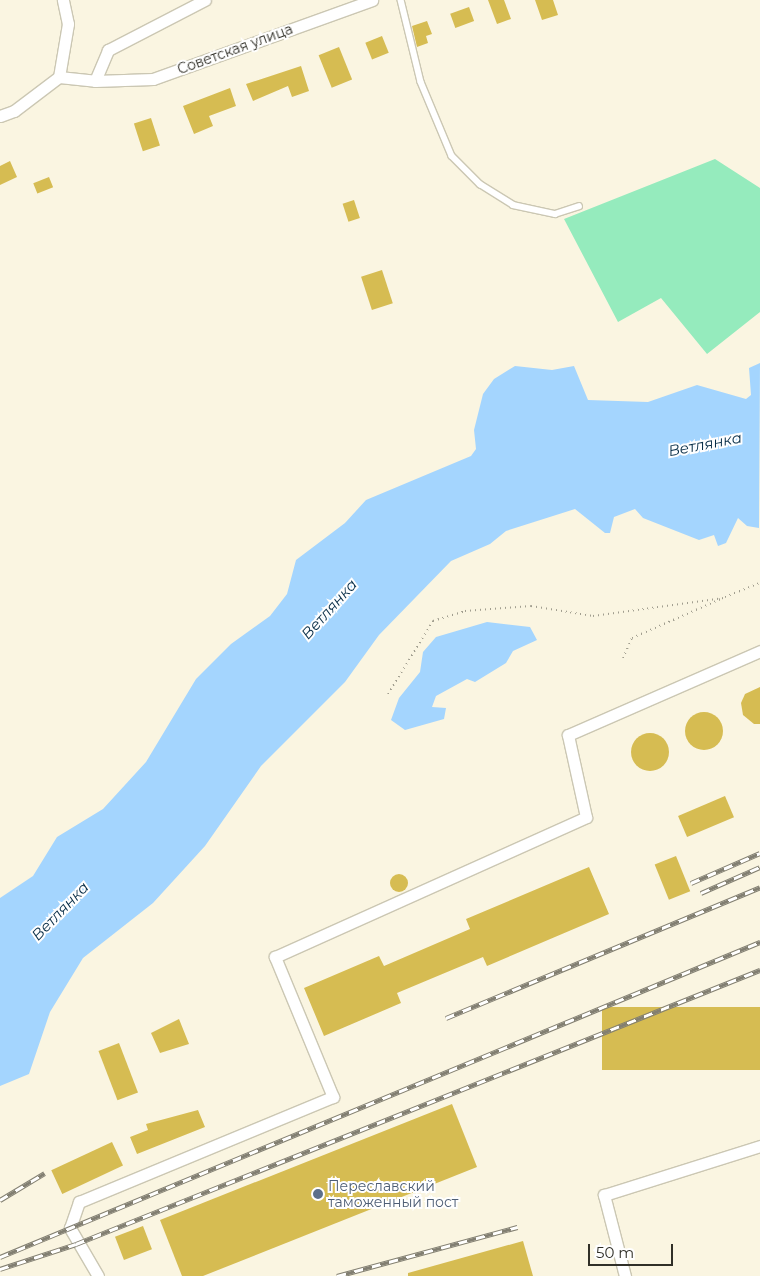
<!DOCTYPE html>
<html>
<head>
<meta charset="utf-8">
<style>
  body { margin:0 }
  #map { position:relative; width:760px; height:1276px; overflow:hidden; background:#faf5e1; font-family:Montserrat,sans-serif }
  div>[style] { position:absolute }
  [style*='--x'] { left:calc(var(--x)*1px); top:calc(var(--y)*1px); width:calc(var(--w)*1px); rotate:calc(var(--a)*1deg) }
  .green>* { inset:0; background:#95ebbd }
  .water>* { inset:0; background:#a4d5fe }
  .building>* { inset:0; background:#d6bc52; transform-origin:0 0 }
  .round { border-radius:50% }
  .path>* { height:2px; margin-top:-1px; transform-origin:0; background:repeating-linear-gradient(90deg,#a19e8f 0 1px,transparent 0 5px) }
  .roads { filter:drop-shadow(1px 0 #cbc7b3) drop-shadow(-1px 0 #cbc7b3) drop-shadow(0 1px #cbc7b3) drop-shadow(0 -1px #cbc7b3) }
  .service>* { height:5.5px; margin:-2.75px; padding:0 2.75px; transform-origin:2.75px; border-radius:2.75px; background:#fff }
  .minor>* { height:11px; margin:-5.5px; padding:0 5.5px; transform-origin:5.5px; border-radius:5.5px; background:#fff }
  .rail>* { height:5px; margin-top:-2.5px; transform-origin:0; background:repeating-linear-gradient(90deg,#fff 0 9px,#827f72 0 18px); box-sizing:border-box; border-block:1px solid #827f72 }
  .dots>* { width:14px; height:14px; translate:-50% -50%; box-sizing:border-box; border:2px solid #fff; border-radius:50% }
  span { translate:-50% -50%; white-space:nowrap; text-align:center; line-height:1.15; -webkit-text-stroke:4px #fff; paint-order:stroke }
  .street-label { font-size:14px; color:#302f27 }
  .service-label { font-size:14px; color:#4e5e75 }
  .left { translate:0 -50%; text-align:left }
  .water-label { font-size:15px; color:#062c46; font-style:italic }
  .scale { position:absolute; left:588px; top:1244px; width:85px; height:22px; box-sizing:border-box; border:2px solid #302f27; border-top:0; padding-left:6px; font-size:15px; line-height:18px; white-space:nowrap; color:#302f27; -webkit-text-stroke:4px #fff; paint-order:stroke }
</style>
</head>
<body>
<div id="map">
  <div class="green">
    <i style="clip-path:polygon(715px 159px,760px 188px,760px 312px,707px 354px,661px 298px,618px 322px,564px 219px)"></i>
  </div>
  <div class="water">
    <i style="clip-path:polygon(760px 363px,759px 528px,747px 526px,738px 518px,726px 543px,718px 546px,714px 535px,699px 540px,643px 518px,635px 509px,614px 517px,610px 533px,605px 533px,575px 509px,506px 531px,490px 544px,451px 561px,379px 635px,345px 682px,261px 766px,205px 846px,153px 903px,83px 958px,50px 1012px,29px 1074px,0 1086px,0 898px,33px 876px,57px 837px,103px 809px,146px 762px,196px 679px,231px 644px,270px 616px,287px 594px,296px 560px,345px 523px,366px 500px,471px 456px,476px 449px,474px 430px,483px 394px,494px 379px,515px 366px,552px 370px,574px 366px,588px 400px,648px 402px,697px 385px,746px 399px,751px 395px,749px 368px)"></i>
    <i style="clip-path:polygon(487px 622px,530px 627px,537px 640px,513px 651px,506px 663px,475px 682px,467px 679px,436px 696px,432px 707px,446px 708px,444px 719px,405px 730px,391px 720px,399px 698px,420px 672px,423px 652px,436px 637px)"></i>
  </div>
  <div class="building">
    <i style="clip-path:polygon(488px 0,504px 0,511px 19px,497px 24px)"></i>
    <i style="clip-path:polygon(535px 0,553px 0,558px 15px,542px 20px)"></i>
    <i style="left:469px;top:7px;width:15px;height:20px;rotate:70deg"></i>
    <i style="clip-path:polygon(427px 21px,432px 34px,426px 36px,428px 43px,417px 47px,412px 26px)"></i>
    <i style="left:382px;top:36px;width:18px;height:18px;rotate:68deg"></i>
    <i style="left:339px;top:47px;width:35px;height:22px;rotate:68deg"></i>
    <i style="clip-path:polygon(301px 66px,309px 91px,292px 97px,288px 86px,253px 101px,246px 84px)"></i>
    <i style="clip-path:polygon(230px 88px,236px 106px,209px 116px,213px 126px,194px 134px,183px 106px)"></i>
    <i style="left:151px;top:118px;width:29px;height:18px;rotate:72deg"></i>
    <i style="clip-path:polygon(10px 161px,17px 177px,0 185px,0 166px)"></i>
    <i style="left:49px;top:177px;width:11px;height:17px;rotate:68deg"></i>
    <i style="left:354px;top:200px;width:19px;height:12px;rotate:72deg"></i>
    <i style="left:382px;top:270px;width:35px;height:22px;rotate:72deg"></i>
    <i style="clip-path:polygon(760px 687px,760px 724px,754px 724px,743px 715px,741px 703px,745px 694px)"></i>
    <i class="round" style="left:685px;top:712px;width:38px;height:38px"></i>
    <i class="round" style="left:631px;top:733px;width:38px;height:38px"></i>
    <i style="left:725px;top:796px;width:23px;height:51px;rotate:67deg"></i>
    <i style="left:676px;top:856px;width:38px;height:23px;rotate:68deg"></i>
    <i style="clip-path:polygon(589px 867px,609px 914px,487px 966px,483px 957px,397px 993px,401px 1003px,324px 1036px,304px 988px,379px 956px,384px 966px,470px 929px,466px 919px)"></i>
    <i class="round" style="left:390px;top:874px;width:18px;height:18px"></i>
    <i style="left:760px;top:1007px;width:63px;height:158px;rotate:90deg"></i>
    <i style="clip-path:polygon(179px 1019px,189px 1044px,160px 1053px,151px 1033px)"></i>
    <i style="left:119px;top:1043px;width:53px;height:22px;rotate:69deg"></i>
    <i style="clip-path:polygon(452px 1104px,477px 1167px,203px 1276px,182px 1276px,160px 1220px)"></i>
    <i style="clip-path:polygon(198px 1110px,205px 1127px,137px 1154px,130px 1137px,148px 1130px,146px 1124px)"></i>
    <i style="left:112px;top:1142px;width:26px;height:67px;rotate:65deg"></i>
    <i style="left:143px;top:1226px;width:25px;height:30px;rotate:69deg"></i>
    <i style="clip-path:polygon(523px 1241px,533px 1276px,408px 1276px,408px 1273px)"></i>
  </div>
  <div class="path">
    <i style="--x:725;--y:597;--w:38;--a:-22"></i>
    <i style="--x:623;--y:658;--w:22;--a:-66"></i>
    <i style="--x:632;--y:638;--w:97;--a:-23.7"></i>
    <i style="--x:388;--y:694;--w:86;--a:-58.3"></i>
    <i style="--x:433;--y:621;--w:34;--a:-17"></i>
    <i style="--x:465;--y:611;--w:66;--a:-4.3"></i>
    <i style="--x:531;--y:606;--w:63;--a:9.2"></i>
    <i style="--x:593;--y:616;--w:132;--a:-7.8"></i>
  </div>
  <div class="roads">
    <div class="service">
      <i style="--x:401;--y:0;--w:84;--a:76.3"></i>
      <i style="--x:421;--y:82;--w:80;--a:67.3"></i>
      <i style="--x:452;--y:156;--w:40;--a:45"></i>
      <i style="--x:480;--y:184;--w:39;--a:32"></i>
      <i style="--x:513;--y:205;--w:43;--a:12.1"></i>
      <i style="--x:555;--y:214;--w:25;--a:-18"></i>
    </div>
    <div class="minor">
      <i style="--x:59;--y:77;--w:54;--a:-80.4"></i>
      <i style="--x:68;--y:24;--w:25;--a:-102"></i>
      <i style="--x:95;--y:81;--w:58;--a:-2"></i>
      <i style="--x:153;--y:79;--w:233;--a:-19.8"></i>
      <i style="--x:0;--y:116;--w:15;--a:-20"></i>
      <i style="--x:14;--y:111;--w:56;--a:-37.1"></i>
      <i style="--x:59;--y:77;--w:36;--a:6"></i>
      <i style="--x:95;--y:81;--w:34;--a:-67"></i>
      <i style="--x:108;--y:50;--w:109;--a:-27.3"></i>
      <i style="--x:98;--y:1276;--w:56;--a:-120.3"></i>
      <i style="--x:70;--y:1228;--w:28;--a:-71"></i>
      <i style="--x:79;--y:1202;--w:275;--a:-22.5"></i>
      <i style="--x:333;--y:1097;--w:152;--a:-112.5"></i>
      <i style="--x:275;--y:957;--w:341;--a:-24.2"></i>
      <i style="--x:586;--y:817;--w:84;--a:-102.4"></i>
      <i style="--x:568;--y:735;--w:210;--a:-23.6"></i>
      <i style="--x:625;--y:1276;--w:84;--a:-104.5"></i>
      <i style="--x:604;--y:1195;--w:164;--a:-17.4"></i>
    </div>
  </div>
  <div class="rail">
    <i style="--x:691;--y:883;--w:75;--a:-23.5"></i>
    <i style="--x:701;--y:893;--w:64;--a:-23.8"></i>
    <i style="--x:446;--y:1018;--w:340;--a:-22.6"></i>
    <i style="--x:0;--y:1200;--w:52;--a:-31"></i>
    <i style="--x:0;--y:1257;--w:823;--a:-22.51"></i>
    <i style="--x:0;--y:1269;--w:80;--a:-18.2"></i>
    <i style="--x:76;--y:1244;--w:737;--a:-21.83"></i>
    <i style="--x:337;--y:1276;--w:187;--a:-15.2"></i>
  </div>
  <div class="dots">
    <i style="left:318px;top:1194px;background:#5c6f8a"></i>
  </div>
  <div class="street-label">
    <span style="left:235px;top:49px;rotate:-20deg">Советская улица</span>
  </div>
  <div class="service-label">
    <span class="left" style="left:328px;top:1194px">Переславский<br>таможенный пост</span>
  </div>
  <div class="water-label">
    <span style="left:705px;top:444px;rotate:-11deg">Ветлянка</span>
    <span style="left:329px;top:609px;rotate:-48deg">Ветлянка</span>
    <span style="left:60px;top:911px;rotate:-46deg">Ветлянка</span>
  </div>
  <div class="scale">50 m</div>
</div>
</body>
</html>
